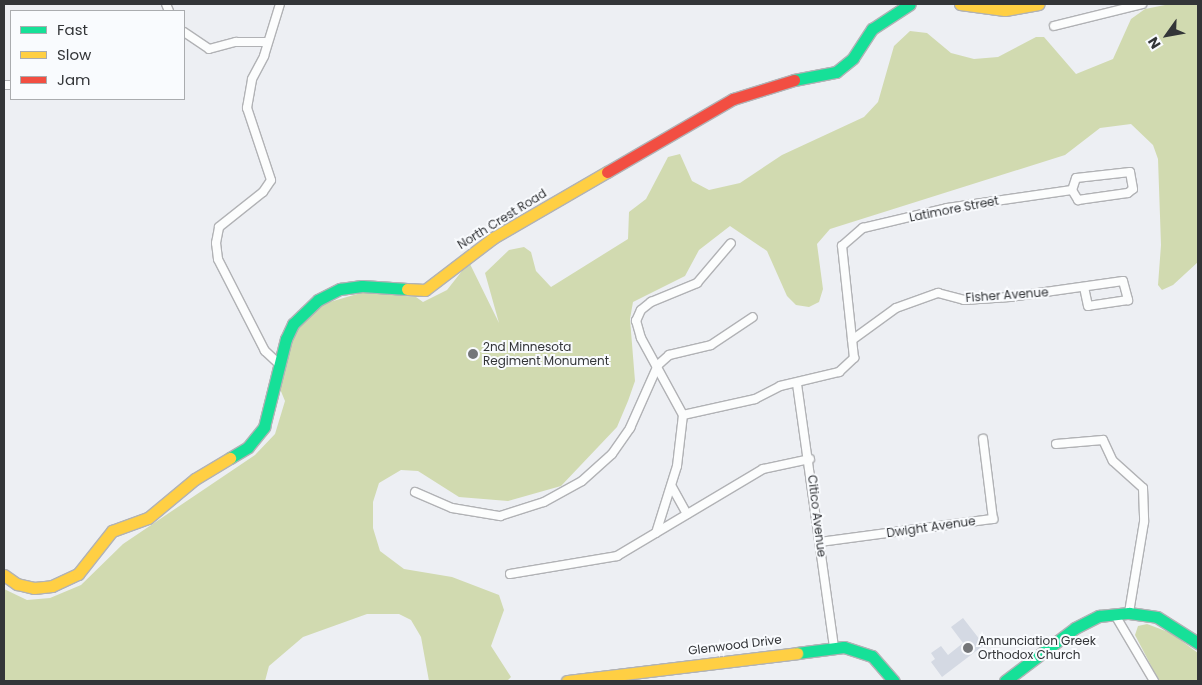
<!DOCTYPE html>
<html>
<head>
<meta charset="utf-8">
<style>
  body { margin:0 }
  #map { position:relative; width:1202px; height:685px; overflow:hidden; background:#edeff3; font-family:Poppins,sans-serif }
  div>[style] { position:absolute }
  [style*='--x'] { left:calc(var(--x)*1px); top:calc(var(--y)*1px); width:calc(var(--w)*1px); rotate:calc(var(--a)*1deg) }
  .green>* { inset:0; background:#d1dab0 }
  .building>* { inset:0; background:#d4d9e3 }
  .roads { filter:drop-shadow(1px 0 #b1b2b5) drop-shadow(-1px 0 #b1b2b5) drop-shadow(0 1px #b1b2b5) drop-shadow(0 -1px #b1b2b5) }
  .street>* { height:8px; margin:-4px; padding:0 4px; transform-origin:4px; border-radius:4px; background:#fcfdfd }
  .fast>* { height:11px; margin:-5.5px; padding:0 5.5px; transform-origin:5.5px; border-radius:5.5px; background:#16e098 }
  .slow>* { height:11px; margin:-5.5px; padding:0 5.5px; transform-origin:5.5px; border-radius:5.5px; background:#ffcf43 }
  .jam>* { height:11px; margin:-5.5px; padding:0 5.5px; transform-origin:5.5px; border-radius:5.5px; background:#f24e42 }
  .dots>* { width:14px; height:14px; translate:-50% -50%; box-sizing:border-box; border:2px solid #f9fbfe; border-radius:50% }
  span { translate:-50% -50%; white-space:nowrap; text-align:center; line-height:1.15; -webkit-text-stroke:4px #f9fbfe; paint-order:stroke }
  .street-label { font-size:12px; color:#333538 }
  .poi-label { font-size:12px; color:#333538 }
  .left { translate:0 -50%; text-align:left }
  .frame { position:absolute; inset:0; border:5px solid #333538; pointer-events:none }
  .legend { position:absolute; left:10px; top:10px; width:175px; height:90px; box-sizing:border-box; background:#f9fbfe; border:1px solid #aaacaf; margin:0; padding:6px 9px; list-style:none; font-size:15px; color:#333538 }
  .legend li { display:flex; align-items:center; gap:10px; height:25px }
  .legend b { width:25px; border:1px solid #aaacaf }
  .north { position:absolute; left:1142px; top:10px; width:50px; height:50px; -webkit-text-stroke:4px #f9fbfe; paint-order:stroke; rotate:238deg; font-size:14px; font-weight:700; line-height:20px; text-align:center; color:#333538 }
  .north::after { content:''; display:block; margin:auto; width:18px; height:22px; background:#333538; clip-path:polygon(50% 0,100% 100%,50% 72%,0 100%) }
</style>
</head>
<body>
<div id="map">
  <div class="green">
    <i style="clip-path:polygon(1170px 4px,1198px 4px,1198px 262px,1173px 285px,1162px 290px,1158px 285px,1161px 245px,1158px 159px,1153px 145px,1131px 124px,1100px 128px,1065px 155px,830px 229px,817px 244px,823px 289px,819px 302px,809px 307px,796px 305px,787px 296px,767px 251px,730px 226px,699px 250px,685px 276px,633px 302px,630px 319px,635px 381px,628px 401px,617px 427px,561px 486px,508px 501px,459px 497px,418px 471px,401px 470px,379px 483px,373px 502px,373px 528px,380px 551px,404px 569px,452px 577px,499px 595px,504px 610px,491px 646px,511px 677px,507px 681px,429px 681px,421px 637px,411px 620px,399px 614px,367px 614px,303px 637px,269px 666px,265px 681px,4px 681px,4px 589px,27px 600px,50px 598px,81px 585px,123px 544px,255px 455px,275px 434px,285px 401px,280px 389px,291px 341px,300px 324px,323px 304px,364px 292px,416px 297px,423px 302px,447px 290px,469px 262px,499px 323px,485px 273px,509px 250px,524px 247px,531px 252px,536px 271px,551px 287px,628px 239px,629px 212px,646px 199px,668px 157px,680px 154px,692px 181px,709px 190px,740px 183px,782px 155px,864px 117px,878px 102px,894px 46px,910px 31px,927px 33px,951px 53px,974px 59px,998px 57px,1036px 37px,1044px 37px,1076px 74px,1113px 59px,1131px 19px,1145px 9px)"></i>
    <i style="clip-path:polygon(1147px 624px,1171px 633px,1198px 653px,1198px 681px,1159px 681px,1135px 635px,1138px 626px)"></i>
  </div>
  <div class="building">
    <i style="clip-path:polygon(963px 618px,984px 645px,942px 677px,931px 662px,935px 659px,931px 653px,941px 646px,948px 655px,963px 643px,951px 627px)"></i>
  </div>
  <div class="roads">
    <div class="street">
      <i style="--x:166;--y:4;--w:8;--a:67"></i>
      <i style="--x:1054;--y:26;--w:91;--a:-14"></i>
      <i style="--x:184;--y:32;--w:30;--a:34"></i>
      <i style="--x:209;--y:49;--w:28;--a:-15"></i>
      <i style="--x:236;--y:42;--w:30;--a:0"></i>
      <i style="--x:4;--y:85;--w:7;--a:0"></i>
      <i style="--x:852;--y:340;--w:54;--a:-36"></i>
      <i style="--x:896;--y:308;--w:45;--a:-19.7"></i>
      <i style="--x:938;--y:293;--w:27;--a:15"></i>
      <i style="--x:964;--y:300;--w:46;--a:-3.7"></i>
      <i style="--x:1010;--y:297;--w:114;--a:-8.1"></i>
      <i style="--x:1123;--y:281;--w:20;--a:75"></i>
      <i style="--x:1128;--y:300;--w:40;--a:171.5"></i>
      <i style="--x:1088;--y:306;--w:19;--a:-102"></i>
      <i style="--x:278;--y:363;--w:18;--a:-137"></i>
      <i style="--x:265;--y:351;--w:103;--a:-117.1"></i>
      <i style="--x:218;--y:259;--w:16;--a:-97"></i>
      <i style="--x:216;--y:243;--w:16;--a:-79"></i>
      <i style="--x:219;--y:227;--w:56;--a:-38.5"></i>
      <i style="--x:263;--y:192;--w:14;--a:-56"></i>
      <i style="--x:271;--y:180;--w:76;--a:-108.4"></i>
      <i style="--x:247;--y:108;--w:29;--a:-80"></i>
      <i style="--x:252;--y:79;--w:26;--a:-62"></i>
      <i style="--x:264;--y:56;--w:54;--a:-72.9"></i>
      <i style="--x:797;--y:384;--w:266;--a:82"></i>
      <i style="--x:683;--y:415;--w:74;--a:-12.5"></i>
      <i style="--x:755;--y:399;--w:28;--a:-27"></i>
      <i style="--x:780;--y:386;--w:61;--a:-13.3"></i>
      <i style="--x:839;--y:372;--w:21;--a:-43"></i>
      <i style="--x:854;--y:358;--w:113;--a:-96.1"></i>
      <i style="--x:842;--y:246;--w:28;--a:-41"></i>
      <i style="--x:863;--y:228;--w:86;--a:-13.4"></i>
      <i style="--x:947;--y:208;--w:126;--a:-8.2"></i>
      <i style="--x:1072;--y:190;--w:12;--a:59"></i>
      <i style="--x:1078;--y:200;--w:50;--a:-8"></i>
      <i style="--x:1128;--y:193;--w:6;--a:-39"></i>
      <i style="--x:1133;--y:189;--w:17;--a:-100"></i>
      <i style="--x:1130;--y:172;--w:54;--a:173.7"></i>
      <i style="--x:1076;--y:178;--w:13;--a:108"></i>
      <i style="--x:1056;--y:444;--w:47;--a:-4.9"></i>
      <i style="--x:1103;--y:440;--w:23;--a:65"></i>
      <i style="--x:1113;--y:461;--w:40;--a:42"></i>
      <i style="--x:1143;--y:488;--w:34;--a:88"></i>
      <i style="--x:1144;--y:522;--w:92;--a:99.4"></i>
      <i style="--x:672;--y:487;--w:31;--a:61"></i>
      <i style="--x:415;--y:492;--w:40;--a:23.4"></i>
      <i style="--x:452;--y:508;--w:49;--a:9.5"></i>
      <i style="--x:500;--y:516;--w:46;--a:-17.7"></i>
      <i style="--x:544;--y:502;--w:43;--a:-28.9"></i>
      <i style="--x:582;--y:481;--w:40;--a:-42"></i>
      <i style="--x:612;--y:454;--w:32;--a:-55"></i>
      <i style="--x:630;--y:428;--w:69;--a:-66"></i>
      <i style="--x:658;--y:365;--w:15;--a:-42"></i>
      <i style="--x:669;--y:355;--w:43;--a:-13.4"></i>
      <i style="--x:711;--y:345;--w:50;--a:-33.7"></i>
      <i style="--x:656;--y:533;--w:70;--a:-72.6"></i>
      <i style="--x:677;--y:466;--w:51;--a:-83.3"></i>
      <i style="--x:683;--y:415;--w:88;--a:-118.6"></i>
      <i style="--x:641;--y:338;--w:18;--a:-106"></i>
      <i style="--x:636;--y:321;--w:12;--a:-66"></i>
      <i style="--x:641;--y:310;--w:13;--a:-39"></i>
      <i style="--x:651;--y:302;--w:50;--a:-22.4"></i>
      <i style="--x:697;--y:283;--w:52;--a:-49.6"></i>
      <i style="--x:820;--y:542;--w:175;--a:-7.6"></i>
      <i style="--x:993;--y:519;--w:81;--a:-97.1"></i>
      <i style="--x:510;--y:574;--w:109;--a:-9.5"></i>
      <i style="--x:617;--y:556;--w:170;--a:-30.8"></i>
      <i style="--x:763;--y:469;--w:48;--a:-12"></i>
      <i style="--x:1115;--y:615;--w:77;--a:59.4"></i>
    </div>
    <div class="fast">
      <i style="--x:794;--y:80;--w:43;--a:-10.8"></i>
      <i style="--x:836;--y:72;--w:22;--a:-39"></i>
      <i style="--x:853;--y:58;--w:35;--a:-57"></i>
      <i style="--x:872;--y:29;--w:45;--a:-33.3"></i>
      <i style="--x:230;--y:458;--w:21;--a:-31"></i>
      <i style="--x:248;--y:447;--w:26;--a:-51"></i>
      <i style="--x:264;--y:427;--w:91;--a:-76"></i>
      <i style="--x:286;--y:339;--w:17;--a:-65"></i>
      <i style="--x:293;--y:324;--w:35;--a:-44"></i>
      <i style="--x:318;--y:300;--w:25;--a:-27"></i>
      <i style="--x:340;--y:289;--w:22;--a:-8"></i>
      <i style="--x:362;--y:286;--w:45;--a:3.8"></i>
      <i style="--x:797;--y:653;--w:47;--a:-7.3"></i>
      <i style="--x:844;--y:647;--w:29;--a:18"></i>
      <i style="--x:872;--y:656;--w:33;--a:49"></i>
      <i style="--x:1005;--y:681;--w:88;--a:-37.1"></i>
      <i style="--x:1075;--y:628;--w:27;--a:-27"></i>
      <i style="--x:1099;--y:616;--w:30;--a:-6"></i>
      <i style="--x:1129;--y:613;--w:28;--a:8"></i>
      <i style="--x:1157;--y:617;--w:49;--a:32.4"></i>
    </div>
    <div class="slow">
      <i style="--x:960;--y:4;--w:45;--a:7.6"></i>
      <i style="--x:1005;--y:10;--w:34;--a:-10"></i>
      <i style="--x:407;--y:289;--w:18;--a:3"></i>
      <i style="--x:425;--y:290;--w:86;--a:-37.4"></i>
      <i style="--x:493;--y:238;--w:132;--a:-30.1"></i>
      <i style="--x:4;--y:575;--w:16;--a:35"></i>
      <i style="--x:17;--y:584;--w:17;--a:13"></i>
      <i style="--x:34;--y:588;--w:18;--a:-6"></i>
      <i style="--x:52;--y:586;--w:29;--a:-25"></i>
      <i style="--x:78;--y:574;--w:55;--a:-51.7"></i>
      <i style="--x:112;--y:531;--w:38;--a:-20"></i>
      <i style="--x:148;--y:518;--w:61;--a:-39.7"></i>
      <i style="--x:195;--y:479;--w:41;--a:-31"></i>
      <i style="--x:567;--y:681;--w:232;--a:-6.9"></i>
    </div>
    <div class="jam">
      <i style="--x:607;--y:172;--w:146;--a:-30.1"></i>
      <i style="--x:733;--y:99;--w:64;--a:-17.3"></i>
    </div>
  </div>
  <div class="dots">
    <i style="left:473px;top:354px;background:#747679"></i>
    <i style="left:968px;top:648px;background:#747679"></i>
  </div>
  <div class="street-label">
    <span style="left:954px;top:209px;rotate:-11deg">Latimore Street</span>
    <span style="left:502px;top:219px;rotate:-32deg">North Crest Road</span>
    <span style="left:1007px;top:295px;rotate:-4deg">Fisher Avenue</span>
    <span style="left:817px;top:516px;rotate:83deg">Citico Avenue</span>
    <span style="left:931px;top:527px;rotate:-8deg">Dwight Avenue</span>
    <span style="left:735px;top:645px;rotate:-7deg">Glenwood Drive</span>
  </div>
  <div class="poi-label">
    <span class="left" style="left:483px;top:354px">2nd Minnesota<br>Regiment Monument</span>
    <span class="left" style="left:978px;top:648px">Annunciation Greek<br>Orthodox Church</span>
  </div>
  <div class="frame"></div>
  <ul class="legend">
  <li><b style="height:6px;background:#16e098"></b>Fast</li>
  <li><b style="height:6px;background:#ffcf43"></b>Slow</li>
  <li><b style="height:6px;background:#f24e42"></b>Jam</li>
  </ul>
  <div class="north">N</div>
</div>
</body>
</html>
